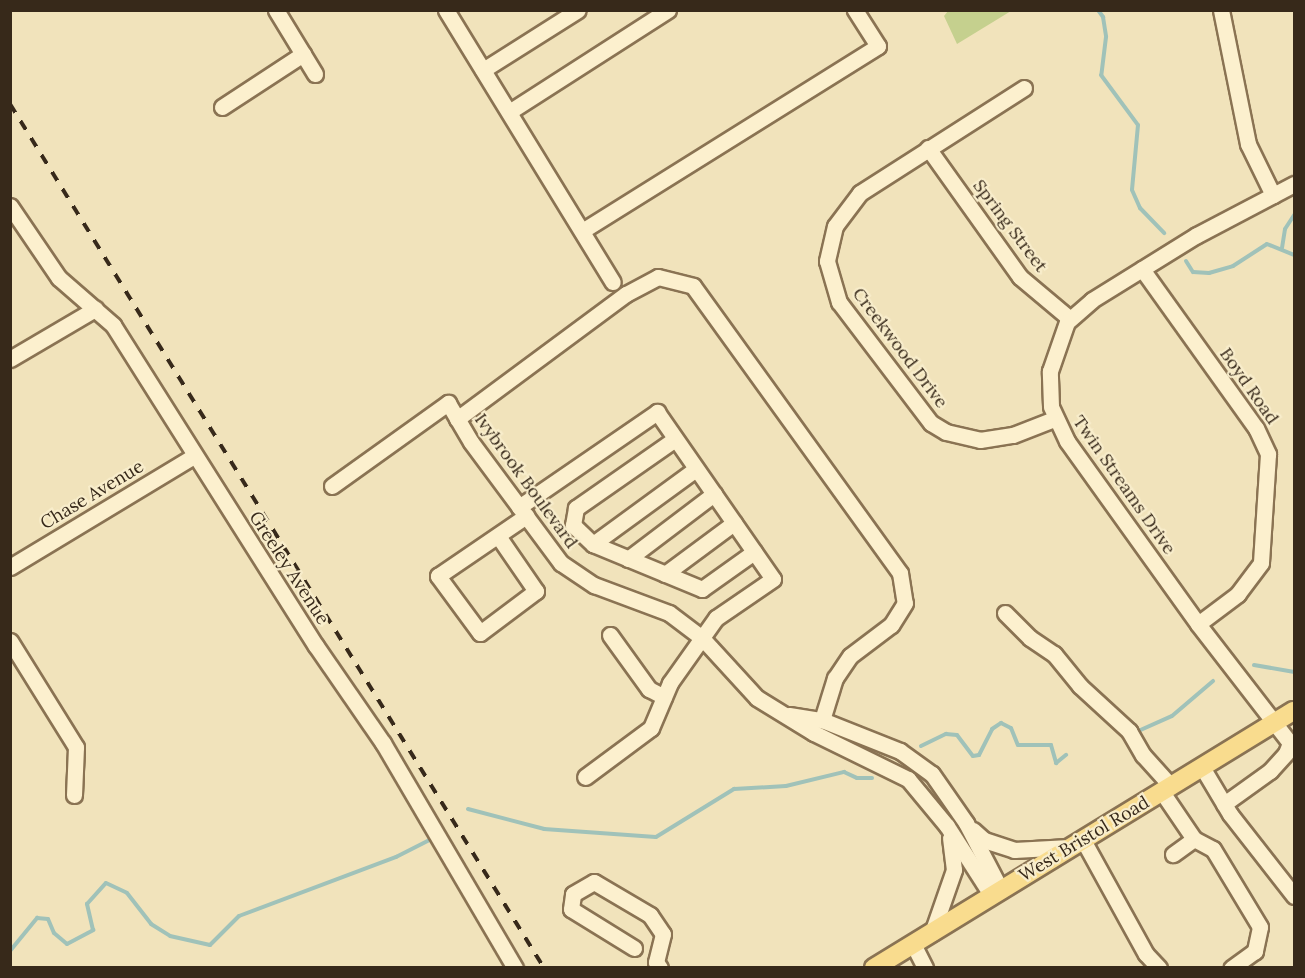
<!DOCTYPE html>
<html>
<head>
<meta charset="utf-8">
<style>
  body { margin:0 }
  #map { position:relative; width:1305px; height:978px; overflow:hidden; background:#f1e3bb; font-family:Lora,serif }
  div>[style] { position:absolute }
  [style*='--x'] { left:calc(var(--x)*1px); top:calc(var(--y)*1px); width:calc(var(--w)*1px); rotate:calc(var(--a)*1deg) }
  .green>* { inset:0; background:#c5d08e }
  .stream>* { height:4px; margin:-2px; padding:0 2px; transform-origin:2px; border-radius:2px; background:#a0c2b9 }
  .roads { filter:drop-shadow(2px 0 #8a7353) drop-shadow(-2px 0 #8a7353) drop-shadow(0 2px #8a7353) drop-shadow(0 -2px #8a7353) }
  .minor>* { height:15px; margin:-7.5px; padding:0 7.5px; transform-origin:7.5px; border-radius:7.5px; background:#fcf0ce }
  .major>* { height:18px; margin:-9px; padding:0 9px; transform-origin:9px; border-radius:9px; background:#f9dc8e }
  .rail>* { height:4px; margin-top:-2px; transform-origin:0; background:repeating-linear-gradient(90deg,#37291a 0 10px,transparent 0 20px) }
  span { translate:-50% -50%; white-space:nowrap; text-align:center; line-height:1.15; -webkit-text-stroke:4.5px #f8edcb; paint-order:stroke }
  .street-label { font-size:18px; color:#37291a }
  .frame { position:absolute; inset:0; border:12px solid #37291a; pointer-events:none }
</style>
</head>
<body>
<div id="map">
  <div class="green">
    <i style="clip-path:polygon(948px 11px,948px 10px,1011px 11px,957px 44px,944px 16px)"></i>
  </div>
  <div class="stream">
    <i style="--x:1098;--y:10;--w:9;--a:54"></i>
    <i style="--x:1103;--y:17;--w:20;--a:81"></i>
    <i style="--x:1106;--y:37;--w:38;--a:97"></i>
    <i style="--x:1101;--y:75;--w:62;--a:53.5"></i>
    <i style="--x:1138;--y:125;--w:65;--a:95.3"></i>
    <i style="--x:1132;--y:190;--w:20;--a:66"></i>
    <i style="--x:1140;--y:208;--w:35;--a:46"></i>
    <i style="--x:1282;--y:248;--w:19;--a:-81"></i>
    <i style="--x:1285;--y:229;--w:17;--a:-57"></i>
    <i style="--x:1186;--y:261;--w:13;--a:58"></i>
    <i style="--x:1193;--y:272;--w:16;--a:4"></i>
    <i style="--x:1209;--y:273;--w:25;--a:-16"></i>
    <i style="--x:1233;--y:266;--w:40;--a:-32.9"></i>
    <i style="--x:1267;--y:244;--w:29;--a:22"></i>
    <i style="--x:1254;--y:665;--w:41;--a:9.9"></i>
    <i style="--x:1136;--y:732;--w:39;--a:-24"></i>
    <i style="--x:1172;--y:716;--w:54;--a:-40.5"></i>
    <i style="--x:921;--y:746;--w:28;--a:-26"></i>
    <i style="--x:946;--y:734;--w:11;--a:5"></i>
    <i style="--x:957;--y:735;--w:26;--a:53"></i>
    <i style="--x:973;--y:756;--w:6;--a:-9"></i>
    <i style="--x:979;--y:755;--w:29;--a:-63"></i>
    <i style="--x:992;--y:729;--w:11;--a:-34"></i>
    <i style="--x:1001;--y:723;--w:11;--a:27"></i>
    <i style="--x:1011;--y:728;--w:18;--a:68"></i>
    <i style="--x:1018;--y:745;--w:33;--a:0"></i>
    <i style="--x:1051;--y:745;--w:19;--a:74"></i>
    <i style="--x:1056;--y:763;--w:13;--a:-39"></i>
    <i style="--x:468;--y:809;--w:79;--a:14.7"></i>
    <i style="--x:544;--y:829;--w:112;--a:4.1"></i>
    <i style="--x:656;--y:837;--w:92;--a:-31.6"></i>
    <i style="--x:734;--y:789;--w:52;--a:-3.3"></i>
    <i style="--x:786;--y:786;--w:60;--a:-13.6"></i>
    <i style="--x:844;--y:772;--w:14;--a:25"></i>
    <i style="--x:857;--y:778;--w:15;--a:0"></i>
    <i style="--x:10;--y:951;--w:43;--a:-50.7"></i>
    <i style="--x:37;--y:918;--w:11;--a:5"></i>
    <i style="--x:48;--y:919;--w:15;--a:67"></i>
    <i style="--x:54;--y:933;--w:17;--a:40"></i>
    <i style="--x:67;--y:944;--w:30;--a:-28"></i>
    <i style="--x:93;--y:930;--w:27;--a:-103"></i>
    <i style="--x:87;--y:904;--w:28;--a:-48"></i>
    <i style="--x:106;--y:883;--w:23;--a:25"></i>
    <i style="--x:127;--y:893;--w:39;--a:52"></i>
    <i style="--x:151;--y:924;--w:22;--a:32"></i>
    <i style="--x:170;--y:936;--w:41;--a:12.7"></i>
    <i style="--x:210;--y:945;--w:41;--a:-45"></i>
    <i style="--x:239;--y:916;--w:168;--a:-20.6"></i>
    <i style="--x:396;--y:857;--w:37;--a:-27"></i>
  </div>
  <div class="roads">
    <div class="minor">
      <i style="--x:276;--y:10;--w:75;--a:58.6"></i>
      <i style="--x:446;--y:10;--w:319;--a:58.5"></i>
      <i style="--x:1221;--y:10;--w:137;--a:78.6"></i>
      <i style="--x:1248;--y:144;--w:57;--a:63.9"></i>
      <i style="--x:483;--y:70;--w:112;--a:-32.3"></i>
      <i style="--x:1024;--y:88;--w:195;--a:147.4"></i>
      <i style="--x:860;--y:193;--w:41;--a:127.1"></i>
      <i style="--x:835;--y:226;--w:36;--a:103"></i>
      <i style="--x:827;--y:261;--w:43;--a:73.7"></i>
      <i style="--x:839;--y:302;--w:152;--a:52.8"></i>
      <i style="--x:931;--y:423;--w:17;--a:31"></i>
      <i style="--x:946;--y:432;--w:35;--a:13"></i>
      <i style="--x:980;--y:440;--w:33;--a:-9"></i>
      <i style="--x:1013;--y:435;--w:44;--a:-21.3"></i>
      <i style="--x:222;--y:107;--w:97;--a:-33.2"></i>
      <i style="--x:509;--y:112;--w:189;--a:-32.7"></i>
      <i style="--x:928;--y:148;--w:158;--a:54.5"></i>
      <i style="--x:1020;--y:277;--w:65;--a:40"></i>
      <i style="--x:10;--y:206;--w:87;--a:55.8"></i>
      <i style="--x:59;--y:278;--w:72;--a:41"></i>
      <i style="--x:113;--y:325;--w:380;--a:57.7"></i>
      <i style="--x:316;--y:646;--w:118;--a:55.4"></i>
      <i style="--x:383;--y:743;--w:261;--a:59.6"></i>
      <i style="--x:582;--y:231;--w:349;--a:-32"></i>
      <i style="--x:878;--y:46;--w:43;--a:-122.6"></i>
      <i style="--x:1142;--y:269;--w:196;--a:54.4"></i>
      <i style="--x:1256;--y:428;--w:29;--a:65"></i>
      <i style="--x:1268;--y:454;--w:109;--a:93.7"></i>
      <i style="--x:1261;--y:563;--w:39;--a:127"></i>
      <i style="--x:1238;--y:594;--w:50;--a:143.1"></i>
      <i style="--x:10;--y:359;--w:99;--a:-30.5"></i>
      <i style="--x:457;--y:419;--w:210;--a:-36.5"></i>
      <i style="--x:626;--y:294;--w:36;--a:-28"></i>
      <i style="--x:658;--y:277;--w:36;--a:14"></i>
      <i style="--x:693;--y:286;--w:354;--a:54.2"></i>
      <i style="--x:900;--y:573;--w:30;--a:81"></i>
      <i style="--x:905;--y:603;--w:26;--a:122"></i>
      <i style="--x:891;--y:625;--w:51;--a:142.9"></i>
      <i style="--x:850;--y:656;--w:27;--a:124"></i>
      <i style="--x:835;--y:678;--w:44;--a:107.2"></i>
      <i style="--x:675;--y:439;--w:121;--a:145.1"></i>
      <i style="--x:576;--y:508;--w:17;--a:100"></i>
      <i style="--x:573;--y:525;--w:28;--a:44"></i>
      <i style="--x:593;--y:544;--w:118;--a:22.4"></i>
      <i style="--x:702;--y:589;--w:64;--a:-35.4"></i>
      <i style="--x:332;--y:486;--w:143;--a:-35.6"></i>
      <i style="--x:448;--y:403;--w:45;--a:59.5"></i>
      <i style="--x:471;--y:442;--w:151;--a:53.4"></i>
      <i style="--x:561;--y:563;--w:40;--a:34"></i>
      <i style="--x:594;--y:585;--w:80;--a:20.5"></i>
      <i style="--x:669;--y:613;--w:41;--a:37.1"></i>
      <i style="--x:702;--y:638;--w:81;--a:47.5"></i>
      <i style="--x:757;--y:698;--w:67;--a:31.6"></i>
      <i style="--x:814;--y:733;--w:105;--a:26.1"></i>
      <i style="--x:908;--y:779;--w:61;--a:50.3"></i>
      <i style="--x:947;--y:826;--w:83;--a:57.3"></i>
      <i style="--x:519;--y:507;--w:168;--a:-34.5"></i>
      <i style="--x:657;--y:412;--w:203;--a:55.2"></i>
      <i style="--x:773;--y:579;--w:69;--a:145.6"></i>
      <i style="--x:716;--y:618;--w:80;--a:125.3"></i>
      <i style="--x:670;--y:683;--w:49;--a:112.9"></i>
      <i style="--x:651;--y:728;--w:82;--a:143.4"></i>
      <i style="--x:498;--y:536;--w:67;--a:55.4"></i>
      <i style="--x:536;--y:591;--w:70;--a:143.1"></i>
      <i style="--x:480;--y:633;--w:71;--a:-126.4"></i>
      <i style="--x:438;--y:576;--w:107;--a:-34.3"></i>
      <i style="--x:593;--y:544;--w:127;--a:-36.1"></i>
      <i style="--x:628;--y:559;--w:108;--a:-37.1"></i>
      <i style="--x:10;--y:567;--w:215;--a:-31.1"></i>
      <i style="--x:665;--y:574;--w:86;--a:-36.5"></i>
      <i style="--x:1005;--y:613;--w:35;--a:45"></i>
      <i style="--x:1030;--y:638;--w:29;--a:34"></i>
      <i style="--x:1054;--y:654;--w:41;--a:50.9"></i>
      <i style="--x:1080;--y:686;--w:67;--a:42.6"></i>
      <i style="--x:1129;--y:731;--w:28;--a:60"></i>
      <i style="--x:1143;--y:755;--w:42;--a:47.9"></i>
      <i style="--x:610;--y:635;--w:67;--a:54.2"></i>
      <i style="--x:649;--y:689;--w:17;--a:28"></i>
      <i style="--x:10;--y:641;--w:125;--a:58.1"></i>
      <i style="--x:76;--y:747;--w:48;--a:92.4"></i>
      <i style="--x:789;--y:715;--w:33;--a:9"></i>
      <i style="--x:822;--y:720;--w:84;--a:21.7"></i>
      <i style="--x:900;--y:751;--w:39;--a:36"></i>
      <i style="--x:932;--y:774;--w:60;--a:55.2"></i>
      <i style="--x:966;--y:823;--w:76;--a:62.4"></i>
      <i style="--x:1202;--y:767;--w:55;--a:59.2"></i>
      <i style="--x:1230;--y:814;--w:104;--a:52"></i>
      <i style="--x:1162;--y:792;--w:57;--a:55.8"></i>
      <i style="--x:1194;--y:839;--w:26;--a:144"></i>
      <i style="--x:1224;--y:804;--w:57;--a:-35.7"></i>
      <i style="--x:1270;--y:771;--w:24;--a:-48"></i>
      <i style="--x:1286;--y:753;--w:11;--a:-68"></i>
      <i style="--x:1290;--y:743;--w:150;--a:-127.7"></i>
      <i style="--x:1198;--y:624;--w:225;--a:-125.6"></i>
      <i style="--x:1067;--y:441;--w:38;--a:-115"></i>
      <i style="--x:1051;--y:406;--w:35;--a:-92"></i>
      <i style="--x:1050;--y:371;--w:52;--a:-70.9"></i>
      <i style="--x:1067;--y:322;--w:33;--a:-41"></i>
      <i style="--x:1092;--y:300;--w:123;--a:-31.8"></i>
      <i style="--x:1197;--y:235;--w:110;--a:-27.7"></i>
      <i style="--x:973;--y:830;--w:15;--a:42"></i>
      <i style="--x:984;--y:840;--w:32;--a:18"></i>
      <i style="--x:1014;--y:850;--w:55;--a:-3.1"></i>
      <i style="--x:1194;--y:839;--w:21;--a:28"></i>
      <i style="--x:1213;--y:849;--w:91;--a:58.9"></i>
      <i style="--x:1260;--y:927;--w:25;--a:102"></i>
      <i style="--x:1255;--y:951;--w:29;--a:144"></i>
      <i style="--x:1083;--y:840;--w:130;--a:61.1"></i>
      <i style="--x:1146;--y:954;--w:19;--a:47"></i>
      <i style="--x:932;--y:933;--w:67;--a:-70.8"></i>
      <i style="--x:954;--y:870;--w:32;--a:-97"></i>
      <i style="--x:913;--y:944;--w:27;--a:63"></i>
      <i style="--x:634;--y:948;--w:74;--a:-148.2"></i>
      <i style="--x:571;--y:909;--w:15;--a:-82"></i>
      <i style="--x:573;--y:894;--w:24;--a:-30"></i>
      <i style="--x:594;--y:882;--w:65;--a:30.5"></i>
      <i style="--x:650;--y:915;--w:23;--a:56"></i>
      <i style="--x:663;--y:934;--w:29;--a:104"></i>
      <i style="--x:656;--y:962;--w:7;--a:56"></i>
    </div>
    <div class="major">
      <i style="--x:874;--y:968;--w:492;--a:-31.5"></i>
    </div>
  </div>
  <div class="rail">
    <i style="--x:10;--y:104;--w:1016;--a:58.28"></i>
  </div>
  <div class="street-label">
    <span style="left:1010px;top:226px;rotate:53deg">Spring Street</span>
    <span style="left:900px;top:348px;rotate:53deg">Creekwood Drive</span>
    <span style="left:1249px;top:386px;rotate:55deg">Boyd Road</span>
    <span style="left:526px;top:481px;rotate:54deg">Ivybrook Boulevard</span>
    <span style="left:1124px;top:485px;rotate:55deg">Twin Streams Drive</span>
    <span style="left:92px;top:495px;rotate:-31deg">Chase Avenue</span>
    <span style="left:289px;top:568px;rotate:57deg">Greeley Avenue</span>
    <span style="left:1084px;top:839px;rotate:-31deg">West Bristol Road</span>
  </div>
  <div class="frame"></div>
</div>
</body>
</html>
